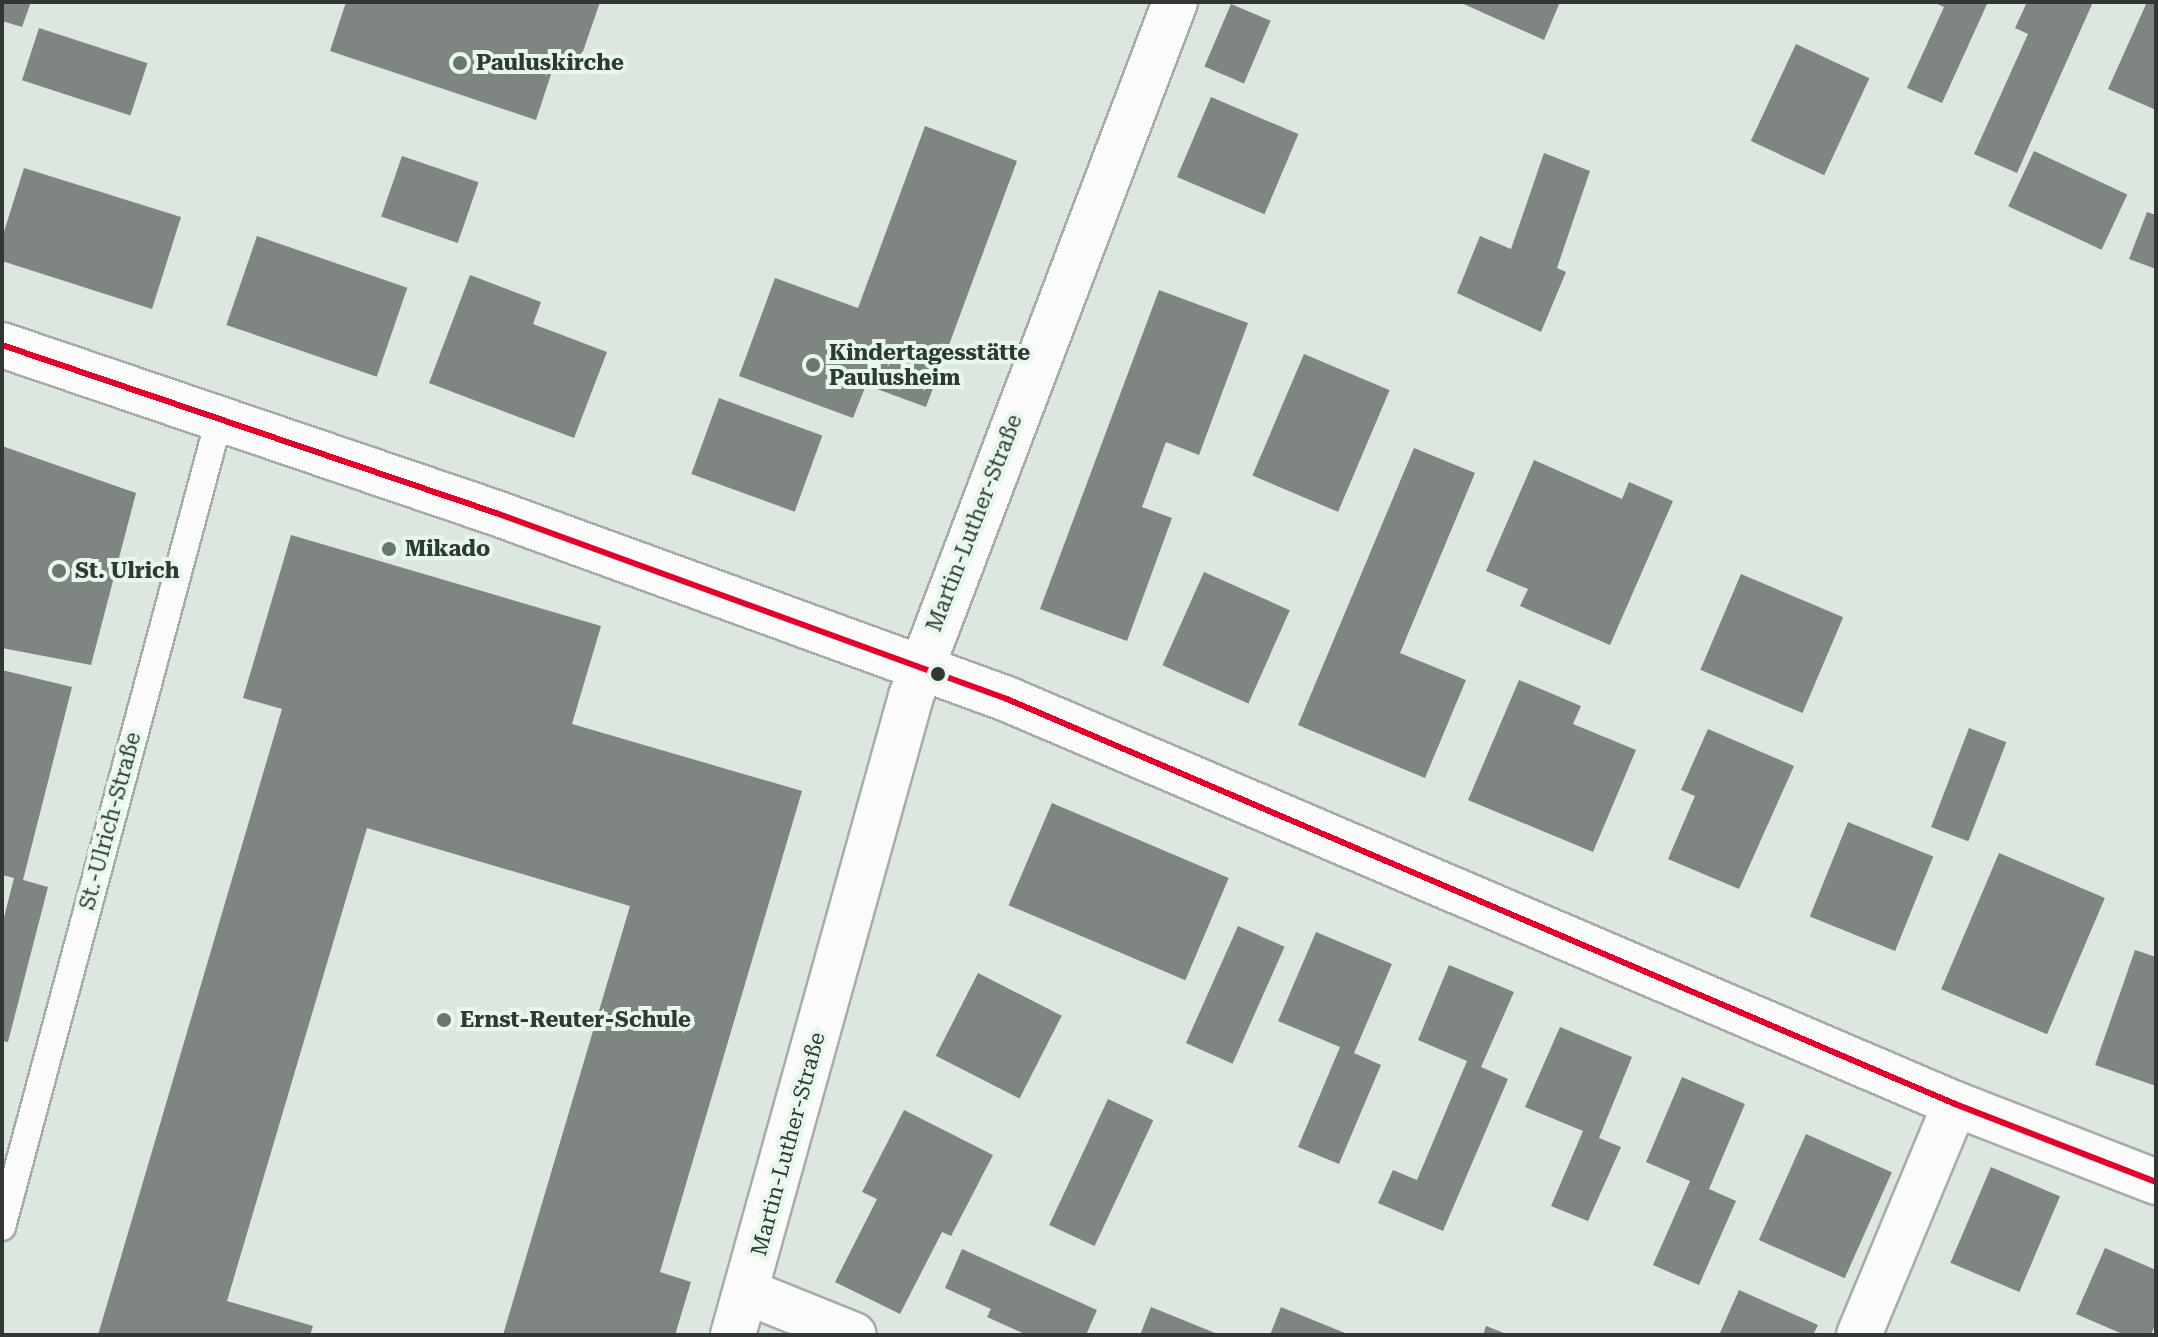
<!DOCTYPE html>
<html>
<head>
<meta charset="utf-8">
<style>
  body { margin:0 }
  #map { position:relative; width:2158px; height:1337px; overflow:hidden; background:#dde6df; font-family:"Roboto Serif",serif }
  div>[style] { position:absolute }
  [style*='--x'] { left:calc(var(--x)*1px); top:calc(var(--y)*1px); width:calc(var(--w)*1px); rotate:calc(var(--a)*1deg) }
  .building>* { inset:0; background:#7f8681; transform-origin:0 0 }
  .roads { filter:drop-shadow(2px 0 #a5ada7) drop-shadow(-2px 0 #a5ada7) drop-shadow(0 2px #a5ada7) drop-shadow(0 -2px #a5ada7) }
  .service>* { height:26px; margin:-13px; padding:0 13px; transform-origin:13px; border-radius:13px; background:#fafbfa }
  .minor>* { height:44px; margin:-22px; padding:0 22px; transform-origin:22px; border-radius:22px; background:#fafbfa }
  .secondary>* { height:44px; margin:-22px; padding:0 22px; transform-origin:22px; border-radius:22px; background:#fafbfa }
  .bus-1>* { height:6px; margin:-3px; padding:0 3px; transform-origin:3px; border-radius:3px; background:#e4002b }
  .dots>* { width:22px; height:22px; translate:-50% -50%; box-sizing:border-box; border:4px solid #e6f7eb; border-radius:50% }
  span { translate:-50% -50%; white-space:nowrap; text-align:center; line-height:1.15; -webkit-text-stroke:8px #e6f7eb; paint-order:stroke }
  .poi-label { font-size:22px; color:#313833; font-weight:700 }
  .left { translate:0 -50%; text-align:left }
  .street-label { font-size:22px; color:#313833 }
  .frame { position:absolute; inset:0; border:4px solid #313833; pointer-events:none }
</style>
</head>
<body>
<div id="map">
  <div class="building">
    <i style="clip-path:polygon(2px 2px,31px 2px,22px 27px,2px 21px)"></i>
    <i style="clip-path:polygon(346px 2px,600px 2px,578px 66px,556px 59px,536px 120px,330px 51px)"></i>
    <i style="clip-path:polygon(1459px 2px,1560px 2px,1544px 40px)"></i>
    <i style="clip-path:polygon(1933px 2px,1988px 2px,1942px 103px,1907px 88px,1944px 7px)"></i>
    <i style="clip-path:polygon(2027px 2px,2093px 2px,2017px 173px,1974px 154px,2028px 34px,2015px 28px)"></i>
    <i style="clip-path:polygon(2147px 2px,2156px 2px,2156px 110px,2108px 89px)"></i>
    <i style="left:1231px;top:4px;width:43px;height:68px;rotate:23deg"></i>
    <i style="left:39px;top:28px;width:114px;height:55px;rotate:18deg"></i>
    <i style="left:1796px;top:44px;width:81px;height:107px;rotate:25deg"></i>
    <i style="left:1211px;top:97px;width:95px;height:87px;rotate:23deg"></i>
    <i style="clip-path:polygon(925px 126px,1017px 161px,926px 407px,866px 385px,853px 418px,739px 376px,775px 278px,858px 308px)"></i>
    <i style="left:2034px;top:151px;width:103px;height:61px;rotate:25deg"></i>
    <i style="clip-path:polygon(1544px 153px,1590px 171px,1557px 268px,1566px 272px,1541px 332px,1457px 293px,1480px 236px,1511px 249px)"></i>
    <i style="left:402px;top:156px;width:81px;height:64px;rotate:19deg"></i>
    <i style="clip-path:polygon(24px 168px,181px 217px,152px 309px,2px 261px,2px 238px)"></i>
    <i style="clip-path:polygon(2147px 212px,2156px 215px,2156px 269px,2129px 259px)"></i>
    <i style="left:257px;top:236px;width:159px;height:94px;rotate:19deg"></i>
    <i style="clip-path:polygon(470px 275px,541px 302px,533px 324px,607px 352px,574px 438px,429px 383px)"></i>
    <i style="clip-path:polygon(1159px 290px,1248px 323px,1199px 455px,1166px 442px,1142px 507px,1172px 518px,1127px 641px,1040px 609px)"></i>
    <i style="left:1304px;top:354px;width:93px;height:132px;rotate:23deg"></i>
    <i style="left:719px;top:398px;width:110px;height:81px;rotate:20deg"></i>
    <i style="clip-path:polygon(2px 446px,136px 493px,91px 665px,2px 648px)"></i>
    <i style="clip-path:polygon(1414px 448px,1475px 473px,1400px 653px,1466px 680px,1425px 778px,1298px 725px)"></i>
    <i style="clip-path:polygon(1534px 460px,1622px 499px,1629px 482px,1673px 501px,1610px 645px,1520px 606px,1528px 589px,1486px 571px)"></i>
    <i style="clip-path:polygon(291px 535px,601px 626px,572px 724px,802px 791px,660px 1272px,691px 1282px,675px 1335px,503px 1335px,630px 906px,367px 828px,227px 1301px,313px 1326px,310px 1335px,98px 1335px,282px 709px,243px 698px)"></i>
    <i style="left:1204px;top:572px;width:94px;height:102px;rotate:24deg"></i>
    <i style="left:1741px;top:574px;width:111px;height:104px;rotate:23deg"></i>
    <i style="clip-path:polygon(2px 670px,72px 687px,23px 880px,48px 887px,8px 1042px,2px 1041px,2px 925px,14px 878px,2px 875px)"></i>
    <i style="clip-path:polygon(1519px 680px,1581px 706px,1573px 724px,1636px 750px,1593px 852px,1468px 800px)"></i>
    <i style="left:1969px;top:728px;width:40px;height:106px;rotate:21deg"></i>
    <i style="clip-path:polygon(1708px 729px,1794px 766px,1739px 889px,1668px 859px,1695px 796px,1681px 790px)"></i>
    <i style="left:1052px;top:803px;width:192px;height:111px;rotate:23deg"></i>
    <i style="left:1848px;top:822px;width:92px;height:102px;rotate:22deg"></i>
    <i style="left:1999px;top:853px;width:115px;height:148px;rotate:23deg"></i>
    <i style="left:1238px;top:926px;width:51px;height:128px;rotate:24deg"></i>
    <i style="clip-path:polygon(1316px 932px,1392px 964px,1354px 1053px,1381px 1065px,1339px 1164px,1298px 1147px,1340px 1047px,1278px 1021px)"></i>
    <i style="clip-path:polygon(2135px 950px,2156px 957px,2156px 1086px,2095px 1065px)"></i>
    <i style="clip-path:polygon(1449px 965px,1514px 992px,1481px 1067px,1508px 1079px,1443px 1231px,1378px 1203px,1393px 1170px,1417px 1180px,1467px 1061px,1418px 1040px)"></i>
    <i style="left:978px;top:973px;width:94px;height:93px;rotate:27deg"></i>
    <i style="clip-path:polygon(1560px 1027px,1632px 1057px,1599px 1138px,1621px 1147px,1588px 1221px,1551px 1206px,1583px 1131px,1525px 1107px)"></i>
    <i style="clip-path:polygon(1682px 1077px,1745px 1104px,1709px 1189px,1736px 1201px,1699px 1285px,1653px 1265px,1690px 1181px,1646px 1162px)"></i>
    <i style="left:1108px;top:1099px;width:50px;height:139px;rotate:25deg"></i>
    <i style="clip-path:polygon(904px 1110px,993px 1155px,951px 1236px,942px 1232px,900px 1314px,835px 1282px,877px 1199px,862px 1192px)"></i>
    <i style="left:1806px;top:1134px;width:94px;height:116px;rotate:24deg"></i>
    <i style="left:1991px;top:1167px;width:75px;height:104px;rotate:23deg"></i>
    <i style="clip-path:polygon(2105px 1248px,2156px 1270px,2156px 1322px,2151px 1335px,2125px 1335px,2076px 1314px)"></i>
    <i style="clip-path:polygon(962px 1249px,1097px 1310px,1086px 1335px,1027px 1335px,987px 1317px,991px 1309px,945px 1288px)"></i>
    <i style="clip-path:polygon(1739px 1290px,1818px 1325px,1813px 1335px,1719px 1335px)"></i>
    <i style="clip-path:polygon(1151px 1307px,1220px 1335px,1140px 1335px)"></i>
    <i style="clip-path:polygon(1281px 1307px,1350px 1335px,1270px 1335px)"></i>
    <i style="clip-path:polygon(1486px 1326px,1509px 1335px,1483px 1335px)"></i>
  </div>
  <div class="roads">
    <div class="service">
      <i style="--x:2;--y:1227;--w:840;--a:-74.95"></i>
    </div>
    <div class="minor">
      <i style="--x:747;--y:1292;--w:115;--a:21.9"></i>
      <i style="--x:733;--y:1335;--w:663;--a:-74.43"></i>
      <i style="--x:911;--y:696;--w:743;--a:-69.17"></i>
      <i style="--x:1859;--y:1335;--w:250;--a:-67.4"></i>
    </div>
    <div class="secondary">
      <i style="--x:2;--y:345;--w:522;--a:18.78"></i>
      <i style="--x:496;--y:513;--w:544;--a:20"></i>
      <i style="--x:1007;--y:699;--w:1031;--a:23.13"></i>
      <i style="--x:1955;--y:1104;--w:216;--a:21.2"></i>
    </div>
  </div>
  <div class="bus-1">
    <i style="--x:2;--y:345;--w:522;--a:18.78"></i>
    <i style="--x:496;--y:513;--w:544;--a:20"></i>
    <i style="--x:1007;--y:699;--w:1031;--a:23.13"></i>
    <i style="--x:1955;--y:1104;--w:216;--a:21.2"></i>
  </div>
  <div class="dots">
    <i style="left:460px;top:63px;background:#6d756f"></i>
    <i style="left:813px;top:365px;background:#6d756f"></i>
    <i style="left:389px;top:549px;background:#6d756f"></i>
    <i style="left:59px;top:571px;background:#6d756f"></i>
    <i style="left:938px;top:674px;background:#313833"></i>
    <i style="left:444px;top:1020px;background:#6d756f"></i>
  </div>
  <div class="poi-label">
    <span class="left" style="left:476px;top:63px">Pauluskirche</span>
    <span class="left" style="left:829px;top:365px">Kindertagesstätte<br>Paulusheim</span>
    <span class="left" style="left:405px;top:549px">Mikado</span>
    <span class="left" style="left:75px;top:571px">St. Ulrich</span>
    <span class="left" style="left:460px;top:1020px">Ernst-Reuter-Schule</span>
  </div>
  <div class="street-label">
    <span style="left:974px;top:523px;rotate:-69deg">Martin-Luther-Straße</span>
    <span style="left:110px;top:821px;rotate:-75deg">St.-Ulrich-Straße</span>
    <span style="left:788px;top:1144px;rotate:-75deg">Martin-Luther-Straße</span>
  </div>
  <div class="frame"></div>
</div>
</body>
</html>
